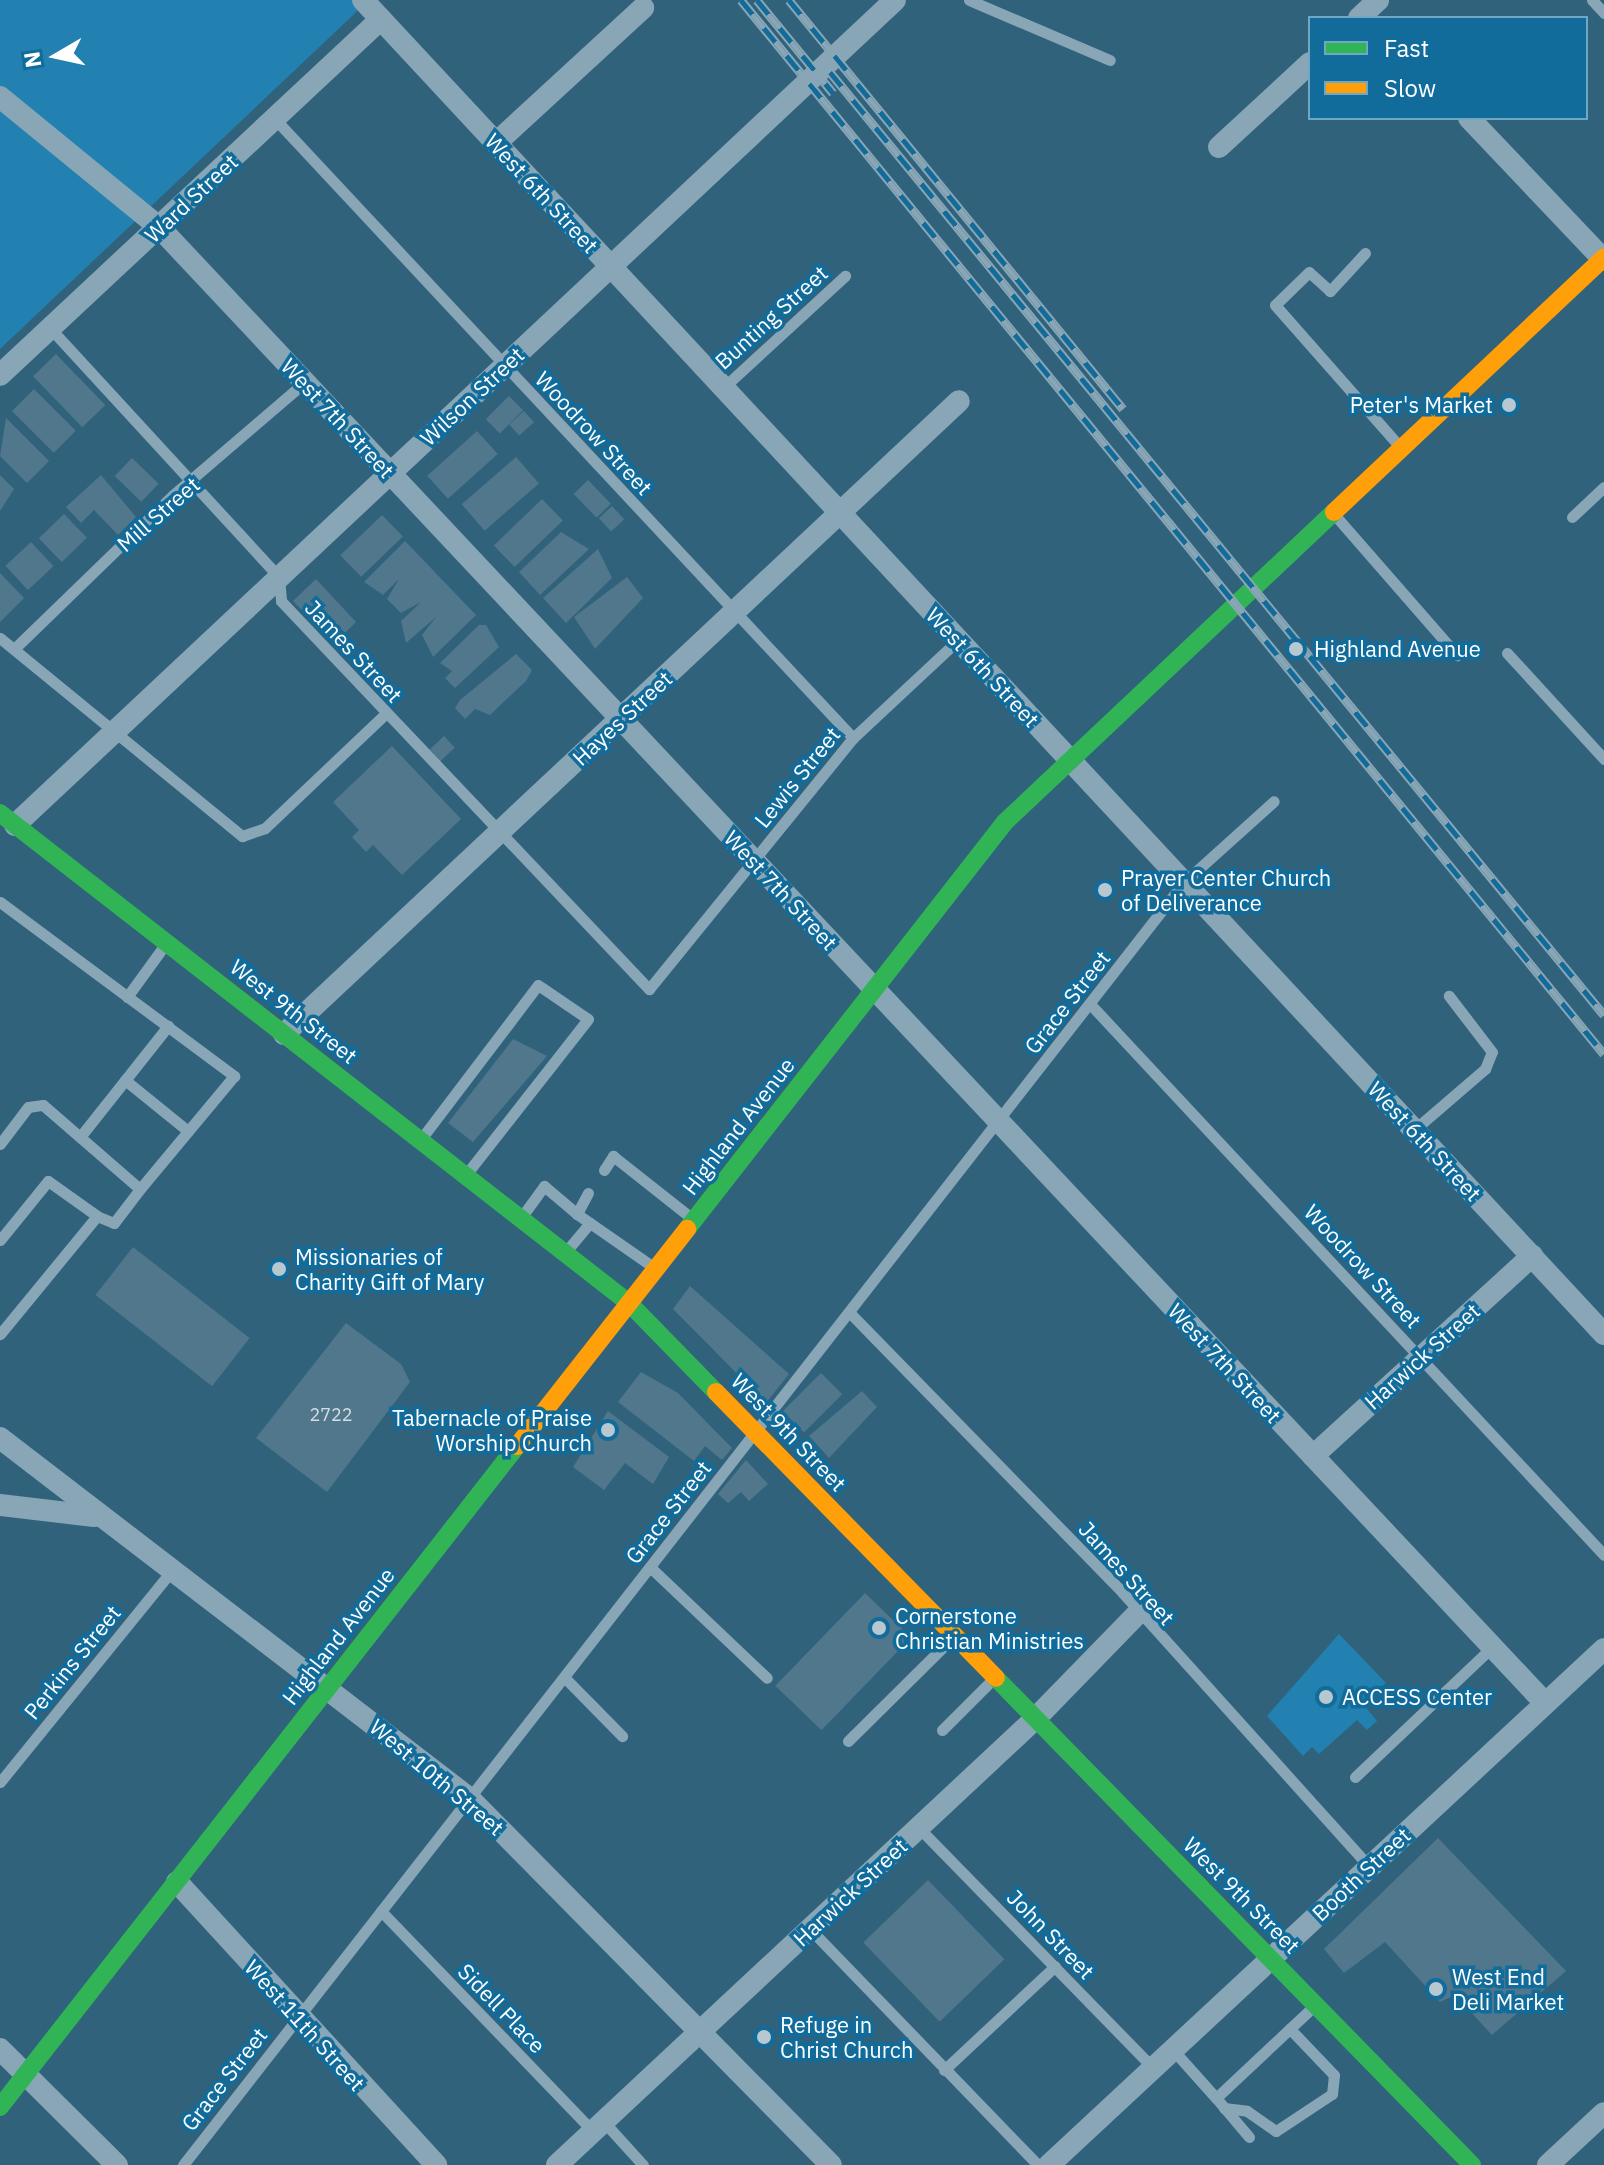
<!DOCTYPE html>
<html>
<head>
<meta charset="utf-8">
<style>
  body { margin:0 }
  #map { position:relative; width:1604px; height:2165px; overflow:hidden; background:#30627c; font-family:"IBM Plex Sans",sans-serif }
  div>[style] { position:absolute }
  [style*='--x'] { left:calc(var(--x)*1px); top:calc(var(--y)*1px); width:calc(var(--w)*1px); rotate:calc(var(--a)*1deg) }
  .green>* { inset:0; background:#2281b0 }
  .building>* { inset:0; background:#50778b; transform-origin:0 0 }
  .lane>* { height:11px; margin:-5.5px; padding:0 5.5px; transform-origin:5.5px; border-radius:5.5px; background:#88a6b6 }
  .street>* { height:22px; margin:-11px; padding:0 11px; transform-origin:11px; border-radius:11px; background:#88a6b6 }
  .fast>* { height:18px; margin:-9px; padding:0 9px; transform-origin:9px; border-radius:9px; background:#30b455 }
  .slow>* { height:18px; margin:-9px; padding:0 9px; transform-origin:9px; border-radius:9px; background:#ff9f0a }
  .rail>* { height:9px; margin-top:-4.5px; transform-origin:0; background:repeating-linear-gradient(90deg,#116c9b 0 18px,#88a6b5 0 36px); box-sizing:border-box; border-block:2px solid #88a6b5 }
  .dots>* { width:22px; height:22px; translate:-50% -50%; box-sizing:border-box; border:4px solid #116c9b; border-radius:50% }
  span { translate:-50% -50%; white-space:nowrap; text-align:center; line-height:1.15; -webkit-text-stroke:7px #116c9b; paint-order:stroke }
  .number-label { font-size:18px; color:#d3dde2 }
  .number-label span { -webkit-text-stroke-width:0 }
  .street-label { font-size:22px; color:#fff }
  .poi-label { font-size:22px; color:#fff }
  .right { translate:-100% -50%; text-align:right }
  .left { translate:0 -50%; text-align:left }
  .legend { position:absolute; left:1308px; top:16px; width:280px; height:104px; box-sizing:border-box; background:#116c9b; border:2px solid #70a7c3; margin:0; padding:10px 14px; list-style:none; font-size:24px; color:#fff }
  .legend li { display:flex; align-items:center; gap:16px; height:40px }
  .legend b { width:40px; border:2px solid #70a7c3 }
  .north { position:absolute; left:16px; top:16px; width:80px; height:80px; -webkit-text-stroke:6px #116c9b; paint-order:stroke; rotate:261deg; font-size:22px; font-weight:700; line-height:32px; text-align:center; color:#fff }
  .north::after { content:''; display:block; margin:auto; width:28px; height:36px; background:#fff; clip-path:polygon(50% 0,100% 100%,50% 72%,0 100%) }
</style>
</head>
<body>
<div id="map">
  <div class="green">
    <i style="clip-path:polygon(0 0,369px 0,0 349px)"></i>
    <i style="clip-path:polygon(1339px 1634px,1386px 1683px,1363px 1704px,1377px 1721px,1367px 1730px,1357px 1720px,1319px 1754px,1312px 1747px,1303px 1756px,1267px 1716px)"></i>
  </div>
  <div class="building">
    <i style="left:56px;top:354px;width:71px;height:32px;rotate:46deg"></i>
    <i style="left:34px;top:389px;width:59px;height:31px;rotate:45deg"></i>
    <i style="left:509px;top:396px;width:20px;height:33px;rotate:45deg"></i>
    <i style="left:524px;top:411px;width:15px;height:20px;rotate:48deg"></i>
    <i style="clip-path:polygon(6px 418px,49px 461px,27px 483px,0 456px)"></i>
    <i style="left:477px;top:431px;width:31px;height:67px;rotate:48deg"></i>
    <i style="left:516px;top:457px;width:35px;height:72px;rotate:49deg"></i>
    <i style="left:132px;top:458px;width:37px;height:25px;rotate:44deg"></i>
    <i style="clip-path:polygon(0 475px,14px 489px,0 511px)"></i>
    <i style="clip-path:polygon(101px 475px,136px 517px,118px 535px,94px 510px,81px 523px,66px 507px)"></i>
    <i style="left:588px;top:480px;width:33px;height:20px;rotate:46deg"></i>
    <i style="left:542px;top:499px;width:30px;height:67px;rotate:46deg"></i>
    <i style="left:612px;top:506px;width:18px;height:18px;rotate:47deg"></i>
    <i style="left:64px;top:514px;width:33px;height:35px;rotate:46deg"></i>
    <i style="left:382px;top:515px;width:30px;height:58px;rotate:46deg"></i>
    <i style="clip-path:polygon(561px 532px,589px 549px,540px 595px,519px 572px)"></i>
    <i style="clip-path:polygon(405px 541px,476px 615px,433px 657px,422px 635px,436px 617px,406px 643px,401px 621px,421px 602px,401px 613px,387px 599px,399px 579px,383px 595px,364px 582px)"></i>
    <i style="left:31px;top:542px;width:33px;height:35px;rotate:47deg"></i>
    <i style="clip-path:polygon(598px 549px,612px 578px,566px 623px,543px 598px)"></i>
    <i style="clip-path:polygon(0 573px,24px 598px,0 622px)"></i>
    <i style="clip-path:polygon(627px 577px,643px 598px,595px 649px,574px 617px)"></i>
    <i style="clip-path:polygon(316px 579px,356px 622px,345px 633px,340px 628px,329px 639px,293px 601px)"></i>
    <i style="clip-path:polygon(479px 625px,486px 625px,499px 647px,455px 688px,445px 678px,452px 671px,440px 663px)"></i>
    <i style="clip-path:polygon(516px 654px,532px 670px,526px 681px,490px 715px,475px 709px,465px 719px,455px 708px,460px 700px)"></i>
    <i style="left:444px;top:736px;width:16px;height:20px;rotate:47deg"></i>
    <i style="clip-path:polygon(392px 746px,461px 819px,402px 875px,373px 845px,366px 852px,352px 837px,359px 830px,333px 802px)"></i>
    <i style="clip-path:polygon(513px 1039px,547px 1056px,473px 1142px,448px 1123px)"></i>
    <i style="left:133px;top:1247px;width:148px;height:61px;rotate:38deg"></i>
    <i style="clip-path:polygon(690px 1286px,789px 1374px,766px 1403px,673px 1309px)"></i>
    <i style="clip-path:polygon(346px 1323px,401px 1364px,410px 1382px,327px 1492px,256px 1438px)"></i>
    <i style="clip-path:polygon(641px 1372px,678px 1393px,732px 1448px,722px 1460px,705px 1446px,694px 1461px,618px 1402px)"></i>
    <i style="left:821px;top:1373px;width:30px;height:54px;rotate:45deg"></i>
    <i style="clip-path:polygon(862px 1391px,877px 1407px,829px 1458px,809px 1436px)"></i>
    <i style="clip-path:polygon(608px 1411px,669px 1457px,653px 1484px,625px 1463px,604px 1490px,573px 1467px)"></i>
    <i style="clip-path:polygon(746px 1460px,768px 1484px,749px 1501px,741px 1492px,728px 1503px,718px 1494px)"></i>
    <i style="left:865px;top:1593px;width:64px;height:129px;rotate:44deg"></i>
    <i style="clip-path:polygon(1438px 1838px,1566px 1971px,1492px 2035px,1455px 1995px,1440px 2002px,1385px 1942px,1344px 1973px,1324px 1949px)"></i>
    <i style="left:928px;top:1880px;width:110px;height:90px;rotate:46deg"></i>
  </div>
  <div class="lane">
    <i style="--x:969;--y:0;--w:153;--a:23.1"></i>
    <i style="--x:1592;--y:0;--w:18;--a:47"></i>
    <i style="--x:275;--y:119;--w:847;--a:46.96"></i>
    <i style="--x:1365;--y:253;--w:52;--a:132.6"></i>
    <i style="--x:1330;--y:291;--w:28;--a:-138"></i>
    <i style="--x:1309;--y:272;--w:47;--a:135.9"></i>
    <i style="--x:1275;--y:305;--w:191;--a:48.6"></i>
    <i style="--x:50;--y:328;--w:338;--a:47.4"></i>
    <i style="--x:279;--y:577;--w:24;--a:85"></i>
    <i style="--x:281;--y:601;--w:535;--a:46.52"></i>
    <i style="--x:649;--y:989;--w:323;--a:-50.9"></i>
    <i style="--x:853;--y:738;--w:144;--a:-43"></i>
    <i style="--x:723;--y:388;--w:166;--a:-42.6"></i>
    <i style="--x:1333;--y:513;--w:189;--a:48.9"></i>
    <i style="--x:1572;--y:517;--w:44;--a:-43.2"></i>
    <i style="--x:0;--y:638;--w:313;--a:39.3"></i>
    <i style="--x:242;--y:836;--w:24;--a:-19"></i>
    <i style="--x:265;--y:828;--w:166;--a:-43.5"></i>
    <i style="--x:14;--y:649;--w:221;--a:-44.1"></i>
    <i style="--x:173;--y:495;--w:174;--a:-40.6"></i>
    <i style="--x:1507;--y:653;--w:144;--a:47.5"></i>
    <i style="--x:0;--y:902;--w:292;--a:36.6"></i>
    <i style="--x:234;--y:1076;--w:147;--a:129.8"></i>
    <i style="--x:127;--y:997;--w:63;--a:-54"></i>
    <i style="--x:1091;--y:1005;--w:752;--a:46.99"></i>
    <i style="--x:125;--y:1080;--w:81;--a:39"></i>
    <i style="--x:1414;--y:1130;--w:94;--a:-40.7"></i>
    <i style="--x:1485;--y:1069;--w:18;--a:-68"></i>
    <i style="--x:1492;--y:1052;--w:71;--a:-127.5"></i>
    <i style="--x:80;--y:1137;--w:142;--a:-51.6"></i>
    <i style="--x:421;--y:1139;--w:193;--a:-52.8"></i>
    <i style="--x:538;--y:985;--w:60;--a:34.2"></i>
    <i style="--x:588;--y:1019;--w:194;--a:128.1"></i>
    <i style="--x:0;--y:1144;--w:46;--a:-52.9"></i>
    <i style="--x:28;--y:1107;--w:15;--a:-8"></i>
    <i style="--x:43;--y:1105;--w:128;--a:40.9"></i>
    <i style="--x:140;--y:1189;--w:43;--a:127.4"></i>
    <i style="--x:114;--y:1223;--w:18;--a:-158"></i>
    <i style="--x:604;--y:1170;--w:17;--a:-57"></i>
    <i style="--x:613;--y:1156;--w:103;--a:38.3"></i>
    <i style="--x:588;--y:1193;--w:24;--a:118"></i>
    <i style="--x:577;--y:1214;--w:96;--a:34.8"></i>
    <i style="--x:523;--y:1215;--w:36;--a:-54"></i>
    <i style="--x:544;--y:1186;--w:43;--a:40.3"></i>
    <i style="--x:0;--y:1240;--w:76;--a:-50.9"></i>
    <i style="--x:48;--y:1181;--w:60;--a:35.5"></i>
    <i style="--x:97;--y:1216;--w:153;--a:129.4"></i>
    <i style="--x:568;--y:1249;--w:34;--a:-50"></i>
    <i style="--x:850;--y:1313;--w:390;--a:45.7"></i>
    <i style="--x:1122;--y:1592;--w:369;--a:48"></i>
    <i style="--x:650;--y:1567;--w:161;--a:43.5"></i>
    <i style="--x:564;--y:1677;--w:83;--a:45.5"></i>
    <i style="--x:942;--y:1730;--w:71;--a:-45"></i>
    <i style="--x:848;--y:1741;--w:145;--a:-44.7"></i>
    <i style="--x:1355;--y:1777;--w:189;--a:-43.5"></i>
    <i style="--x:0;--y:1782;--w:276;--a:-50.9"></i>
    <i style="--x:918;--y:1827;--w:339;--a:45.7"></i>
    <i style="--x:381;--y:1911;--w:307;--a:46.1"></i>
    <i style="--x:810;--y:1929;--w:328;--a:46"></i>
    <i style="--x:1174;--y:2051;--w:63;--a:48.2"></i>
    <i style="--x:944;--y:2070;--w:152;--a:-43.1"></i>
    <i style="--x:1224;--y:2108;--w:23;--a:7"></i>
    <i style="--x:1247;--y:2111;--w:35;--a:35"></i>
    <i style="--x:1276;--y:2131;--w:67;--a:-33.5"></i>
    <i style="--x:1332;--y:2094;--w:19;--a:-84"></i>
    <i style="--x:1334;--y:2075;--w:64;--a:-133.7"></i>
    <i style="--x:604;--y:2122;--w:58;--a:47.8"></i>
    <i style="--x:1249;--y:2137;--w:51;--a:-130.2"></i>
    <i style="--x:1216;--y:2098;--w:133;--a:-43.2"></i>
    <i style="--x:183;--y:2165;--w:1626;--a:-52.04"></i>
    <i style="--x:1183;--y:883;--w:122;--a:-42"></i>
  </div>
  <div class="street">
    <i style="--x:363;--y:0;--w:1822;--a:47.07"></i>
    <i style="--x:1359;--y:18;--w:26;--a:-43"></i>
    <i style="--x:0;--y:97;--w:205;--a:39.3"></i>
    <i style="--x:159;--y:227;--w:2025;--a:46.8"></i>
    <i style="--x:1469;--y:118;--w:195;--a:46.5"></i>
    <i style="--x:496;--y:143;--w:200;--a:-42.6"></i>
    <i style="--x:1219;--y:147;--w:124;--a:-42.7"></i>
    <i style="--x:0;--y:375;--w:521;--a:-43.06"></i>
    <i style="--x:15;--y:825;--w:1206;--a:-43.15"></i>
    <i style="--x:284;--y:1034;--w:925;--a:-43.16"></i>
    <i style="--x:0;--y:1438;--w:591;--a:37.51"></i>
    <i style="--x:469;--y:1798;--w:515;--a:45.39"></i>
    <i style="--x:1313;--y:1456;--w:297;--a:-42.4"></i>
    <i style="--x:0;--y:1505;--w:95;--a:6.7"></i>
    <i style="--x:177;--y:1882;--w:384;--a:47.5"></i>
    <i style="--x:0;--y:2049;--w:165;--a:44.8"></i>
    <i style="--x:557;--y:2165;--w:654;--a:-43.02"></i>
    <i style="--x:1035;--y:1719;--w:146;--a:-45.8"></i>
    <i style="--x:1049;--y:2165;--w:758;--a:-42.91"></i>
    <i style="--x:1548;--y:2165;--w:76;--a:-42.9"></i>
  </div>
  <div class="fast">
    <i style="--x:0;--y:813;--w:797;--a:37.92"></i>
    <i style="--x:629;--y:1303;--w:124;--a:45.7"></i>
    <i style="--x:687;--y:1229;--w:517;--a:-52"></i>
    <i style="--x:1005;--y:822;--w:452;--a:-43.3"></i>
    <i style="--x:996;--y:1678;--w:681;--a:45.65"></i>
    <i style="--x:0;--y:2107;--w:839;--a:-51.97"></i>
  </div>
  <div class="slow">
    <i style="--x:1334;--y:512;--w:371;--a:-43.3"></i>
    <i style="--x:716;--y:1392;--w:400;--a:45.6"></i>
    <i style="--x:517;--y:1446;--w:276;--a:-51.9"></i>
  </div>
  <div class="rail">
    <i style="--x:741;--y:0;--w:1362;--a:50.69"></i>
    <i style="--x:757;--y:0;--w:120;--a:50.7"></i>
    <i style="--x:789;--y:0;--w:528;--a:50.76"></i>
    <i style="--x:830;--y:72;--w:1220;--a:50.62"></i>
  </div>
  <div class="dots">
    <i style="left:1509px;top:405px;background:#b7c8d1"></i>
    <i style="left:1296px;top:649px;background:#b7c8d1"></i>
    <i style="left:1105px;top:890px;background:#b7c8d1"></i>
    <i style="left:279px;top:1269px;background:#b7c8d1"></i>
    <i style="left:608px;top:1430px;background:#b7c8d1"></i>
    <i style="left:879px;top:1628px;background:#b7c8d1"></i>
    <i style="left:1326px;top:1697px;background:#b7c8d1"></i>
    <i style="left:1436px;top:1989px;background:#b7c8d1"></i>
    <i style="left:764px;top:2037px;background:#b7c8d1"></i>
  </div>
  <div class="number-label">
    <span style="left:331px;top:1415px">2722</span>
  </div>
  <div class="street-label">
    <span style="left:542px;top:193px;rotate:47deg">West 6th Street</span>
    <span style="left:191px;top:198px;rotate:-43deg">Ward Street</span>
    <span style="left:771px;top:317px;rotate:-42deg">Bunting Street</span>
    <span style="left:472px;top:396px;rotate:-43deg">Wilson Street</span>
    <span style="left:338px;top:418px;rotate:47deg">West 7th Street</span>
    <span style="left:594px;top:433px;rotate:47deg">Woodrow Street</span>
    <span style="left:158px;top:514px;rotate:-41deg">Mill Street</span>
    <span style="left:354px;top:651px;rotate:47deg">James Street</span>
    <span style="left:983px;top:667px;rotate:47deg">West 6th Street</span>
    <span style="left:622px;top:718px;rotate:-43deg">Hayes Street</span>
    <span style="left:797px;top:777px;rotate:-51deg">Lewis Street</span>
    <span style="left:781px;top:890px;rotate:47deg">West 7th Street</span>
    <span style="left:1067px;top:1002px;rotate:-52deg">Grace Street</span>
    <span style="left:294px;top:1011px;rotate:38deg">West 9th Street</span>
    <span style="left:738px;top:1126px;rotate:-52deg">Highland Avenue</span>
    <span style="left:1425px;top:1141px;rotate:47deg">West 6th Street</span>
    <span style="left:1363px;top:1266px;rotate:47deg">Woodrow Street</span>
    <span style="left:1422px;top:1356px;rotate:-42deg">Harwick Street</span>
    <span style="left:1225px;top:1363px;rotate:47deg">West 7th Street</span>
    <span style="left:789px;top:1432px;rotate:46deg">West 9th Street</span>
    <span style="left:668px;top:1512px;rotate:-52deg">Grace Street</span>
    <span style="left:1127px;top:1573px;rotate:48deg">James Street</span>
    <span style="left:338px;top:1636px;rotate:-52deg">Highland Avenue</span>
    <span style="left:72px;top:1662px;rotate:-51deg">Perkins Street</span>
    <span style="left:437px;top:1777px;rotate:40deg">West 10th Street</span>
    <span style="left:1361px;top:1874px;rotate:-43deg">Booth Street</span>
    <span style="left:850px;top:1892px;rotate:-43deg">Harwick Street</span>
    <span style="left:1242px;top:1895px;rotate:45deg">West 9th Street</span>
    <span style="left:1051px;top:1934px;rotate:46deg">John Street</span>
    <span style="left:502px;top:2008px;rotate:46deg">Sidell Place</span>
    <span style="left:305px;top:2025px;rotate:48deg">West 11th Street</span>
    <span style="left:224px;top:2079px;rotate:-52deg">Grace Street</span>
  </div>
  <div class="poi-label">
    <span class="right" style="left:1493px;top:405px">Peter's Market</span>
    <span class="left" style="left:1314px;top:649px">Highland Avenue</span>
    <span class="left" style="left:1121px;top:890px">Prayer Center Church<br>of Deliverance</span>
    <span class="left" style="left:295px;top:1269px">Missionaries of<br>Charity Gift of Mary</span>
    <span class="right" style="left:592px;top:1430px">Tabernacle of Praise<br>Worship Church</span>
    <span class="left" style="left:895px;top:1628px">Cornerstone<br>Christian Ministries</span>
    <span class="left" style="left:1342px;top:1697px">ACCESS Center</span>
    <span class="left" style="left:1452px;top:1989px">West End<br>Deli Market</span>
    <span class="left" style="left:780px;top:2037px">Refuge in<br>Christ Church</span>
  </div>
  <ul class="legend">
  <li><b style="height:10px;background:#30b455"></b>Fast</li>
  <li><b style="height:10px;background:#ff9f0a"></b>Slow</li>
  </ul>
  <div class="north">N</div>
</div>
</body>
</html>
